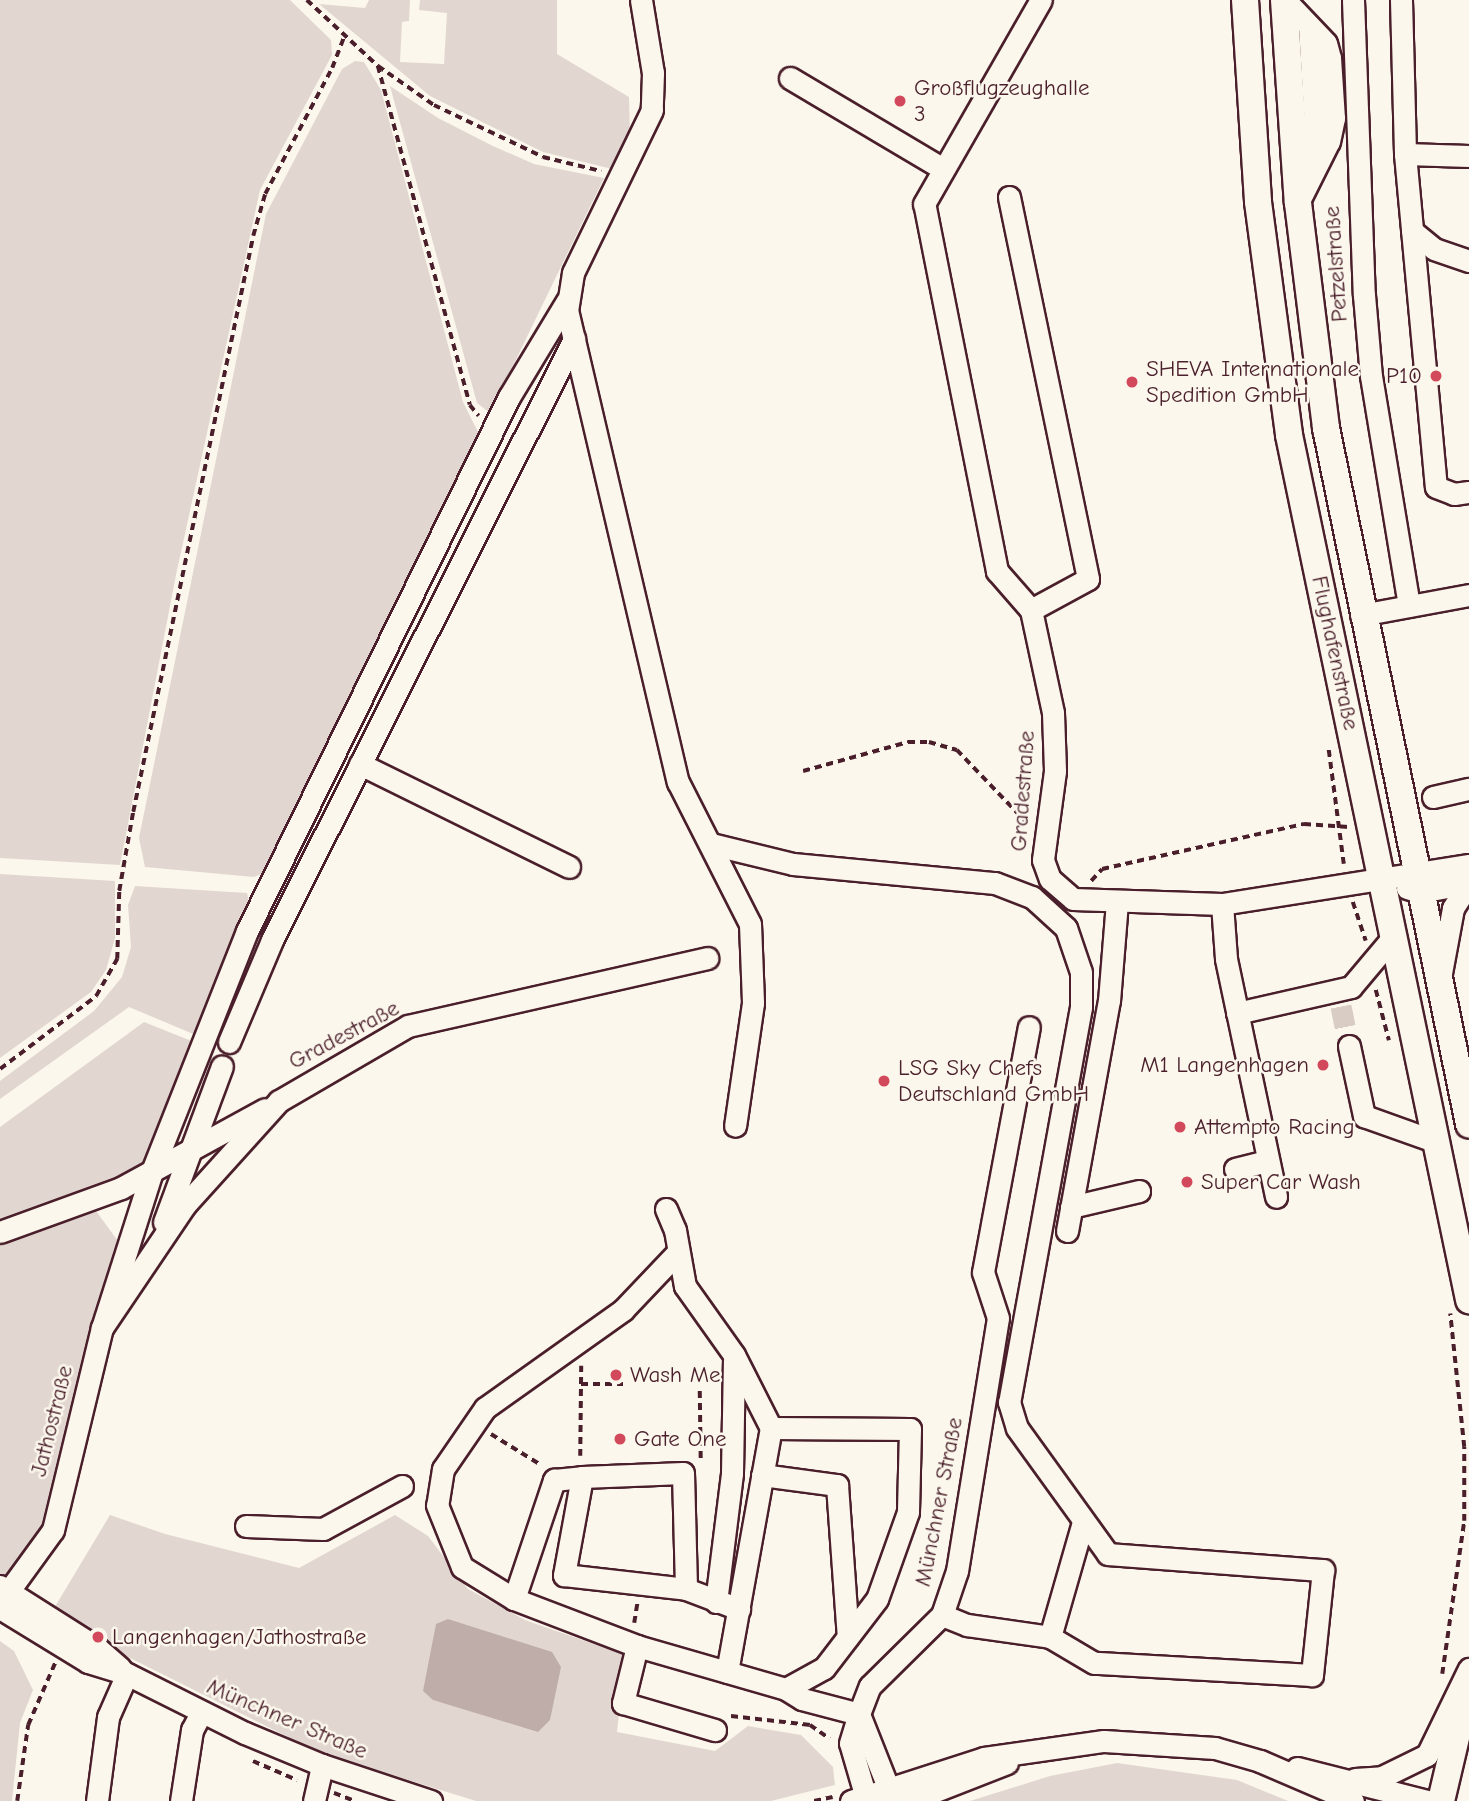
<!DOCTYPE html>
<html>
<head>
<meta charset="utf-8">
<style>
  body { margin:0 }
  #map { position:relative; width:1469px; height:1801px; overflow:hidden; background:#fbf7ec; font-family:"Comic Neue",sans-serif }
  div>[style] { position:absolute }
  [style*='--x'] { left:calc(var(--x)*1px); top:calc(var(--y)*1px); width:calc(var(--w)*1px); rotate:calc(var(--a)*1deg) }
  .green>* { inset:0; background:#e2d7d0 }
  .water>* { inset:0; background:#bfadaa }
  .minor-tunnel>* { height:21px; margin-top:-10.5px; transform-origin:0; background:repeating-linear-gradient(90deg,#d8ccc5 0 21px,transparent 0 31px) }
  .path>* { height:3.5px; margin-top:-1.75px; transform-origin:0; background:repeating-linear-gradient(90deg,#4a1f2b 0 7px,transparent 0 12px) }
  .roads { filter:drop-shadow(2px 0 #4a1f2b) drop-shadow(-2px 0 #4a1f2b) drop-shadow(0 2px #4a1f2b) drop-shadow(0 -2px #4a1f2b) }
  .minor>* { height:21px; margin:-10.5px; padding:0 10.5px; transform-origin:10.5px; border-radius:10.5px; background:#fbf7ec }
  .major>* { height:26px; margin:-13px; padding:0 13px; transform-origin:13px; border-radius:13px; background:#fbf7ec }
  .dots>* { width:19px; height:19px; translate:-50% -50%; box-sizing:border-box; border:4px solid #fbf7ec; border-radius:50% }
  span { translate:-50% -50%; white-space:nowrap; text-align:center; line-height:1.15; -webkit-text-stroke:5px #fbf7ec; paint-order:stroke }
  .poi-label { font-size:23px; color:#4a1f2b }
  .left { translate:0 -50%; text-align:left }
  .right { translate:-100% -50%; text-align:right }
  .street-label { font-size:23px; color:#4a1f2b }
</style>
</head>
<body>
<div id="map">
  <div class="green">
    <i style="clip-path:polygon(0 0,290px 0,331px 40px,332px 55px,260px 190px,176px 575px,120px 865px,0 858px)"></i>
    <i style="clip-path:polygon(369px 0,410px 0,409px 21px,402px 22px,400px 62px,444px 64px,447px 13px,419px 10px,420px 0,557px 0,557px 54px,629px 97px,630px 136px,612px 169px,543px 152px,430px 96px,319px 4px,365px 8px)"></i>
    <i style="clip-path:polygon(355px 61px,364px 62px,381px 90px,463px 402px,479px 434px,266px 872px,254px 877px,145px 867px,139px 838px,266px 214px,342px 69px)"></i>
    <i style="clip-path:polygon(390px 86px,438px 118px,493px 146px,534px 164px,604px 178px,490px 413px,477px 403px)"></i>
    <i style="clip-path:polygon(0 874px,115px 881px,115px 938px,106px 970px,91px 992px,0 1058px)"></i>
    <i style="clip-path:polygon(135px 886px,247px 893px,250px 907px,198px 1036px,129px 1007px,0 1099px,0 1081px,94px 1011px,122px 977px,131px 947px,128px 905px)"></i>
    <i style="clip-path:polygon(144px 1022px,194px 1042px,147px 1168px,0 1226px,0 1127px)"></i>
    <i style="clip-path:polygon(88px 1200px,126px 1252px,53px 1530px,0 1603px,0 1232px)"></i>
    <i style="clip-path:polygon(110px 1515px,165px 1534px,299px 1568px,395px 1515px,428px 1536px,468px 1589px,525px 1620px,625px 1655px,617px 1732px,715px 1751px,748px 1726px,801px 1735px,833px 1767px,835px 1785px,771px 1801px,476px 1801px,318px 1752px,108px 1647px,53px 1610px)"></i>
    <i style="clip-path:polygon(0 1641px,14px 1651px,33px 1690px,20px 1723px,12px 1801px,0 1801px)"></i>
    <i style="clip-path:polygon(1117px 1763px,1237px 1780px,1288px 1801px,970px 1801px,1050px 1776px)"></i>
  </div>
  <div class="water">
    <i style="clip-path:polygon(448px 1619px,552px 1652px,561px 1667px,550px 1720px,538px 1732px,433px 1700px,423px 1691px,436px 1624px)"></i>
  </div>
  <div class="minor-tunnel">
    <i style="--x:1341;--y:1006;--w:41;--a:78.7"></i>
  </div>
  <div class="path">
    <i style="--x:307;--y:0;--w:97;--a:42.9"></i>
    <i style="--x:378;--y:66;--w:68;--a:34.9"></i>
    <i style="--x:434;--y:105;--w:121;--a:25.5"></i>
    <i style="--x:543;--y:157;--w:60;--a:13.6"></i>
    <i style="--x:378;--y:66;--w:351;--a:74.8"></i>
    <i style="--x:470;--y:405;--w:14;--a:51"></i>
    <i style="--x:1329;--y:750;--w:115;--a:82.5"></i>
    <i style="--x:803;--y:771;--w:109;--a:-15.4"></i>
    <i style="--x:908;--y:742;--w:21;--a:0"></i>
    <i style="--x:929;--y:742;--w:29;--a:16"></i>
    <i style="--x:957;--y:750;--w:101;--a:46.2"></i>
    <i style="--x:1091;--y:881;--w:16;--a:-47"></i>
    <i style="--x:1102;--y:869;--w:207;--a:-12.6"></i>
    <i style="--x:1304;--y:824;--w:45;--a:3.8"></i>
    <i style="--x:1353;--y:902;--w:41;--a:71.6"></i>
    <i style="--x:1376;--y:990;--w:52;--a:75.4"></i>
    <i style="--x:0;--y:1069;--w:121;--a:-37.2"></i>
    <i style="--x:96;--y:996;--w:43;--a:-60.4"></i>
    <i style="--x:117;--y:959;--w:68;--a:-88.3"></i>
    <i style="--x:119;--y:891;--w:80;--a:-80"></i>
    <i style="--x:133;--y:812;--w:588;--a:-78.23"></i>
    <i style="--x:253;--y:236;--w:44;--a:-74.1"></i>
    <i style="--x:265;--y:194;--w:143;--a:-62"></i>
    <i style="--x:332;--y:68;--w:34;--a:-69"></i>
    <i style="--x:581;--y:1384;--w:42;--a:0"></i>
    <i style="--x:700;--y:1391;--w:72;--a:89.2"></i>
    <i style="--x:491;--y:1434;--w:59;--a:31.8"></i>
    <i style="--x:580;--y:1456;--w:90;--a:-89.4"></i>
    <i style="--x:634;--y:1623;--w:20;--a:-81"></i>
    <i style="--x:1442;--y:1674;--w:155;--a:-81.8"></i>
    <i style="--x:1464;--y:1521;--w:74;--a:-90"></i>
    <i style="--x:1464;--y:1447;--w:134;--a:-96"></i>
    <i style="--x:731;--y:1716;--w:80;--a:6.5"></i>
    <i style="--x:810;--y:1725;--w:24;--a:35"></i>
    <i style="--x:253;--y:1761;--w:48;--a:23.4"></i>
    <i style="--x:334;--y:1793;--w:22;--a:21"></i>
    <i style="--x:17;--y:1801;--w:77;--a:-81.8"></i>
    <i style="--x:28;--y:1725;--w:68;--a:-66.5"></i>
    <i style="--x:814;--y:1801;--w:19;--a:-12"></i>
  </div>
  <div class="roads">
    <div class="minor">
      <i style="--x:641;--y:0;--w:74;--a:80.7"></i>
      <i style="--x:653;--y:73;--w:37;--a:92"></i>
      <i style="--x:652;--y:110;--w:181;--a:115.9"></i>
      <i style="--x:573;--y:273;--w:37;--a:99"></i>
      <i style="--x:567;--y:310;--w:485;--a:76.8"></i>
      <i style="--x:678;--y:782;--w:159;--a:63.1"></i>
      <i style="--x:750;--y:924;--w:79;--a:87.8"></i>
      <i style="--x:753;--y:1003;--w:124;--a:98.3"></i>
      <i style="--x:1285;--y:0;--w:59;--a:46.4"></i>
      <i style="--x:1326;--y:43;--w:16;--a:75"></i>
      <i style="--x:1330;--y:58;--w:60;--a:86.2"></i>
      <i style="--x:1334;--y:118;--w:24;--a:102"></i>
      <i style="--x:1329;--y:141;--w:69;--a:116.6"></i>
      <i style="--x:1353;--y:0;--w:295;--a:87.9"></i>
      <i style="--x:1364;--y:295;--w:81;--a:85.1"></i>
      <i style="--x:1371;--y:376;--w:233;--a:80.6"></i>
      <i style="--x:1401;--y:0;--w:154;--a:88.5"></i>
      <i style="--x:1405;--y:154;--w:334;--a:84.7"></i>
      <i style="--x:1436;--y:487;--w:19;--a:21"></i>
      <i style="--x:1454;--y:494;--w:15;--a:-8"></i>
      <i style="--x:1309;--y:26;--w:136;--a:86.6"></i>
      <i style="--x:790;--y:78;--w:178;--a:30.7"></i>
      <i style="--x:1405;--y:154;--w:64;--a:1.8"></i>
      <i style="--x:1009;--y:197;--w:390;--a:78.3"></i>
      <i style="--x:1088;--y:579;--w:65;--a:151.5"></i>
      <i style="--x:1031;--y:610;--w:105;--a:77.9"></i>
      <i style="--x:1053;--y:713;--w:58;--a:88"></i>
      <i style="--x:1055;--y:771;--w:90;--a:97.7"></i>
      <i style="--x:1043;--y:860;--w:20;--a:70"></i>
      <i style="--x:1050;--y:879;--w:30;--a:41"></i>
      <i style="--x:1073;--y:899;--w:149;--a:1.9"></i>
      <i style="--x:1222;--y:904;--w:250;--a:-9"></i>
      <i style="--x:1412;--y:231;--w:28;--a:39"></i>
      <i style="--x:1434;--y:249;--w:37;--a:19"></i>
      <i style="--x:1031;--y:610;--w:52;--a:-131.1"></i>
      <i style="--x:997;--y:571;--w:374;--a:-101.2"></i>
      <i style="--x:924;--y:204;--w:235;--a:-60.2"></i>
      <i style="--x:1361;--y:615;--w:110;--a:-10.5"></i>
      <i style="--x:360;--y:764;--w:233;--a:26.2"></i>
      <i style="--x:1433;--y:797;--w:37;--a:-13"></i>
      <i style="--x:711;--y:844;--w:84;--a:13.7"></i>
      <i style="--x:793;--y:864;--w:203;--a:5.4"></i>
      <i style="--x:995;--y:883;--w:40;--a:21"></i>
      <i style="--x:1032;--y:897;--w:46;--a:42.4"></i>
      <i style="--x:1066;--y:928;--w:46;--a:71.2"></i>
      <i style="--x:1081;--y:972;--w:35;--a:90"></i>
      <i style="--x:1081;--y:1007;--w:402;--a:100.3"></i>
      <i style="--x:1009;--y:1402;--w:27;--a:73"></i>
      <i style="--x:1017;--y:1428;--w:155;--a:54.2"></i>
      <i style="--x:1108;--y:1554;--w:216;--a:4.3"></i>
      <i style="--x:1323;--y:1570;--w:106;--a:96"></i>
      <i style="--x:1312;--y:1675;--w:218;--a:-176.8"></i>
      <i style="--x:1094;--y:1663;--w:51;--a:-149.4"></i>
      <i style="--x:1050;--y:1637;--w:120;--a:-74"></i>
      <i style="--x:1407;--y:888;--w:14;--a:17"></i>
      <i style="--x:1420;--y:892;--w:50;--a:-10.4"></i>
      <i style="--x:1222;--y:904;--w:55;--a:85.8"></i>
      <i style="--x:1226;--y:959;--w:243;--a:78.1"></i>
      <i style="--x:1441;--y:973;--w:66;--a:-79.5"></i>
      <i style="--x:1453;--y:908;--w:30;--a:-57"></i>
      <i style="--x:1237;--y:1013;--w:117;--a:-12.8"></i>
      <i style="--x:1351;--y:987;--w:67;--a:-49.9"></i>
      <i style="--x:229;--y:1042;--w:111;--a:-67.1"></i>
      <i style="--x:272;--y:940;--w:673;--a:-63.32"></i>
      <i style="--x:1349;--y:1046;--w:72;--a:77.9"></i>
      <i style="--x:1364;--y:1116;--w:77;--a:19.6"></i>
      <i style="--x:1235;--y:1169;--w:33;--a:-14"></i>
      <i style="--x:1071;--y:1207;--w:70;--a:-13.2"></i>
      <i style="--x:666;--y:1209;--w:23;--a:67"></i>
      <i style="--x:675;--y:1230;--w:57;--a:79.9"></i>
      <i style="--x:685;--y:1286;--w:85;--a:54.6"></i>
      <i style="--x:734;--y:1355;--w:82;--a:63.1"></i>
      <i style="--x:771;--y:1428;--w:139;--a:0.4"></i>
      <i style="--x:910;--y:1429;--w:83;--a:91.4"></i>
      <i style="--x:908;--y:1512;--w:92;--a:109.6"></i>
      <i style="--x:877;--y:1599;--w:87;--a:127.5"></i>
      <i style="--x:824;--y:1668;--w:43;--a:151.1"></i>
      <i style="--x:786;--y:1689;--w:19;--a:32"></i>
      <i style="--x:802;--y:1699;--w:59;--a:14.7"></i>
      <i style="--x:164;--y:1222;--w:166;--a:-69.6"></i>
      <i style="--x:1067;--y:1231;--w:234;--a:-79.7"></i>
      <i style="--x:1109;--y:1001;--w:99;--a:-85.4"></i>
      <i style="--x:0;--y:1232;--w:129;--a:-20"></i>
      <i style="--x:121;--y:1188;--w:164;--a:-28.7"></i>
      <i style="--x:677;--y:1253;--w:79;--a:133.5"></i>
      <i style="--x:623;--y:1310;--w:169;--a:144.6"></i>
      <i style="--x:485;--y:1408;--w:74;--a:124.5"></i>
      <i style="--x:443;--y:1469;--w:36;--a:99"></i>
      <i style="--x:437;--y:1505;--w:67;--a:68"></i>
      <i style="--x:462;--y:1567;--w:61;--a:31.6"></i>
      <i style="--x:514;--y:1599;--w:132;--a:20.9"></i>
      <i style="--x:637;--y:1646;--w:155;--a:16.1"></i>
      <i style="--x:102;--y:1328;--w:165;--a:-72.3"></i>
      <i style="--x:152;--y:1171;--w:258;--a:-68.4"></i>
      <i style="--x:247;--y:931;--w:595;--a:-63.87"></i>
      <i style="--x:509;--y:397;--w:112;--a:-58.9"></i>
      <i style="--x:762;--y:1475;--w:76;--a:7.6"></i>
      <i style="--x:837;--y:1485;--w:152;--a:85.9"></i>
      <i style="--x:582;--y:1477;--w:100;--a:100.4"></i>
      <i style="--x:564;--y:1575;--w:123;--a:6.5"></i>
      <i style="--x:686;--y:1589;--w:57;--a:20.7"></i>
      <i style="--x:246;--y:1526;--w:77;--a:2.2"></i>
      <i style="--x:323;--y:1529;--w:90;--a:-28.6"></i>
      <i style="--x:0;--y:1586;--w:114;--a:32.4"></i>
      <i style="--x:96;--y:1647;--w:32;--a:41"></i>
      <i style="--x:514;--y:1599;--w:126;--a:-71.4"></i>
      <i style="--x:554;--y:1480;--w:28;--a:-6"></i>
      <i style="--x:582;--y:1477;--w:101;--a:-2.3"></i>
      <i style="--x:683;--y:1473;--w:116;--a:88.5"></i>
      <i style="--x:716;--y:1602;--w:130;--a:-82.9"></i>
      <i style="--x:732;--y:1473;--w:113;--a:-89"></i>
      <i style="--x:0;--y:1603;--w:90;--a:-54"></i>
      <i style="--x:53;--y:1530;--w:208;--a:-76.4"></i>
      <i style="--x:102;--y:1328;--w:148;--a:-56"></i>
      <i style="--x:185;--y:1205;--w:140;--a:-47.9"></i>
      <i style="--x:279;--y:1101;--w:149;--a:-30.2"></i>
      <i style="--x:408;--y:1026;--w:307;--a:-12.8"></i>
      <i style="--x:0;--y:1608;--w:103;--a:31.5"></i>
      <i style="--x:88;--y:1662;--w:41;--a:17.1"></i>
      <i style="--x:127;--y:1674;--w:132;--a:26.6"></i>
      <i style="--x:245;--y:1733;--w:83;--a:22.6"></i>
      <i style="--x:322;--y:1765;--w:115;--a:18.3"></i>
      <i style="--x:942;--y:1615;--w:27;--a:22"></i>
      <i style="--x:967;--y:1625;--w:84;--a:8.2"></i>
      <i style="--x:637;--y:1646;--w:59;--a:103.8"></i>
      <i style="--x:623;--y:1703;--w:96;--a:16.4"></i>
      <i style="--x:727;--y:1672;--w:248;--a:-79.8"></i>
      <i style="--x:859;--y:1714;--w:92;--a:68.4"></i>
      <i style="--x:1297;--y:1768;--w:134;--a:14.2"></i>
      <i style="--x:1355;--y:1779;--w:27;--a:-4"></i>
      <i style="--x:1382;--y:1777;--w:50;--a:-26.1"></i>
      <i style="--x:1427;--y:1755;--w:96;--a:-64"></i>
      <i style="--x:97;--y:1801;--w:85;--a:-82.5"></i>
      <i style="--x:108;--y:1717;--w:47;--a:-66.2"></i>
      <i style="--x:181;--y:1801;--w:72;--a:-81.2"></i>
      <i style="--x:192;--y:1730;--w:19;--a:-62"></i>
      <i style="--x:314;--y:1801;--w:37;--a:-77"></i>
      <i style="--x:851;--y:1801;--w:140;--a:-17.9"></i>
      <i style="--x:984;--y:1758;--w:121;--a:-8.1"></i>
      <i style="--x:1104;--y:1741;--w:111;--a:3.6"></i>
      <i style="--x:1215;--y:1748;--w:47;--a:16.1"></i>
      <i style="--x:1260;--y:1761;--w:101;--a:23.3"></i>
      <i style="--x:867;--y:1801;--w:60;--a:-106.3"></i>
      <i style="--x:850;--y:1743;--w:30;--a:-73"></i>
      <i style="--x:859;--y:1714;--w:30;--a:-69"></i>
      <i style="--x:870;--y:1686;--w:101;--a:-44.6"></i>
      <i style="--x:942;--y:1615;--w:46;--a:-71.2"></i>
      <i style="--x:957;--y:1571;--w:256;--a:-80.8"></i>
      <i style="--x:998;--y:1318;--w:48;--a:-108.1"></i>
      <i style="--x:983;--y:1272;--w:249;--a:-79.4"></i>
      <i style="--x:910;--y:1801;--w:104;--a:-21.4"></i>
    </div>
    <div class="major">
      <i style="--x:1245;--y:0;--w:202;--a:86.3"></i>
      <i style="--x:1258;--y:202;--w:235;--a:82.4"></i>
      <i style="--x:1289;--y:435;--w:884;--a:78.24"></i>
      <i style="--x:1284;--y:0;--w:203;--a:86.1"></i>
      <i style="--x:1298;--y:203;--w:227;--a:82.9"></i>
      <i style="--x:1326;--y:428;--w:711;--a:78.39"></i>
      <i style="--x:1441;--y:1801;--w:121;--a:-76.7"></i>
    </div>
  </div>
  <div class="dots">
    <i style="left:900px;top:101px;background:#d1495b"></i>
    <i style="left:1436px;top:376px;background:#d1495b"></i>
    <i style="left:1132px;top:382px;background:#d1495b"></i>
    <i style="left:1323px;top:1065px;background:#d1495b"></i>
    <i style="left:884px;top:1081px;background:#d1495b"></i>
    <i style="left:1180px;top:1127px;background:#d1495b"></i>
    <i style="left:1187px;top:1182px;background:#d1495b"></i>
    <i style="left:616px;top:1375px;background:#d1495b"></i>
    <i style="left:620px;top:1439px;background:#d1495b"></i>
    <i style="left:98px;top:1637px;background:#d1495b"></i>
  </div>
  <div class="poi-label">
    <span class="left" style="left:914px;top:101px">Großflugzeughalle<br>3</span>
    <span class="left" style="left:1146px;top:382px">SHEVA Internationale<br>Spedition GmbH</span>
    <span class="right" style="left:1422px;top:376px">P10</span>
    <span class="right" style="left:1309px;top:1065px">M1 Langenhagen</span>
    <span class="left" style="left:898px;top:1081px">LSG Sky Chefs<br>Deutschland GmbH</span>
    <span class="left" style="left:1194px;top:1127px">Attempto Racing</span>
    <span class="left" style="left:1201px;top:1182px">Super Car Wash</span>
    <span class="left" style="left:630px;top:1375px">Wash Me</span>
    <span class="left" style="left:634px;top:1439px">Gate One</span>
    <span class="left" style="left:112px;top:1637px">Langenhagen/Jathostraße</span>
  </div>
  <div class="street-label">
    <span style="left:1336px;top:264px;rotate:-94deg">Petzelstraße</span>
    <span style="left:1335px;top:653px;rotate:78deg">Flughafenstraße</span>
    <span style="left:1023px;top:791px;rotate:-86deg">Gradestraße</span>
    <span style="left:344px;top:1035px;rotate:-28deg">Gradestraße</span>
    <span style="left:52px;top:1421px;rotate:-76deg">Jathostraße</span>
    <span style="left:939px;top:1502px;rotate:-79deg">Münchner Straße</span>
    <span style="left:287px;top:1719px;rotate:23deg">Münchner Straße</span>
  </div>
</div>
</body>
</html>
